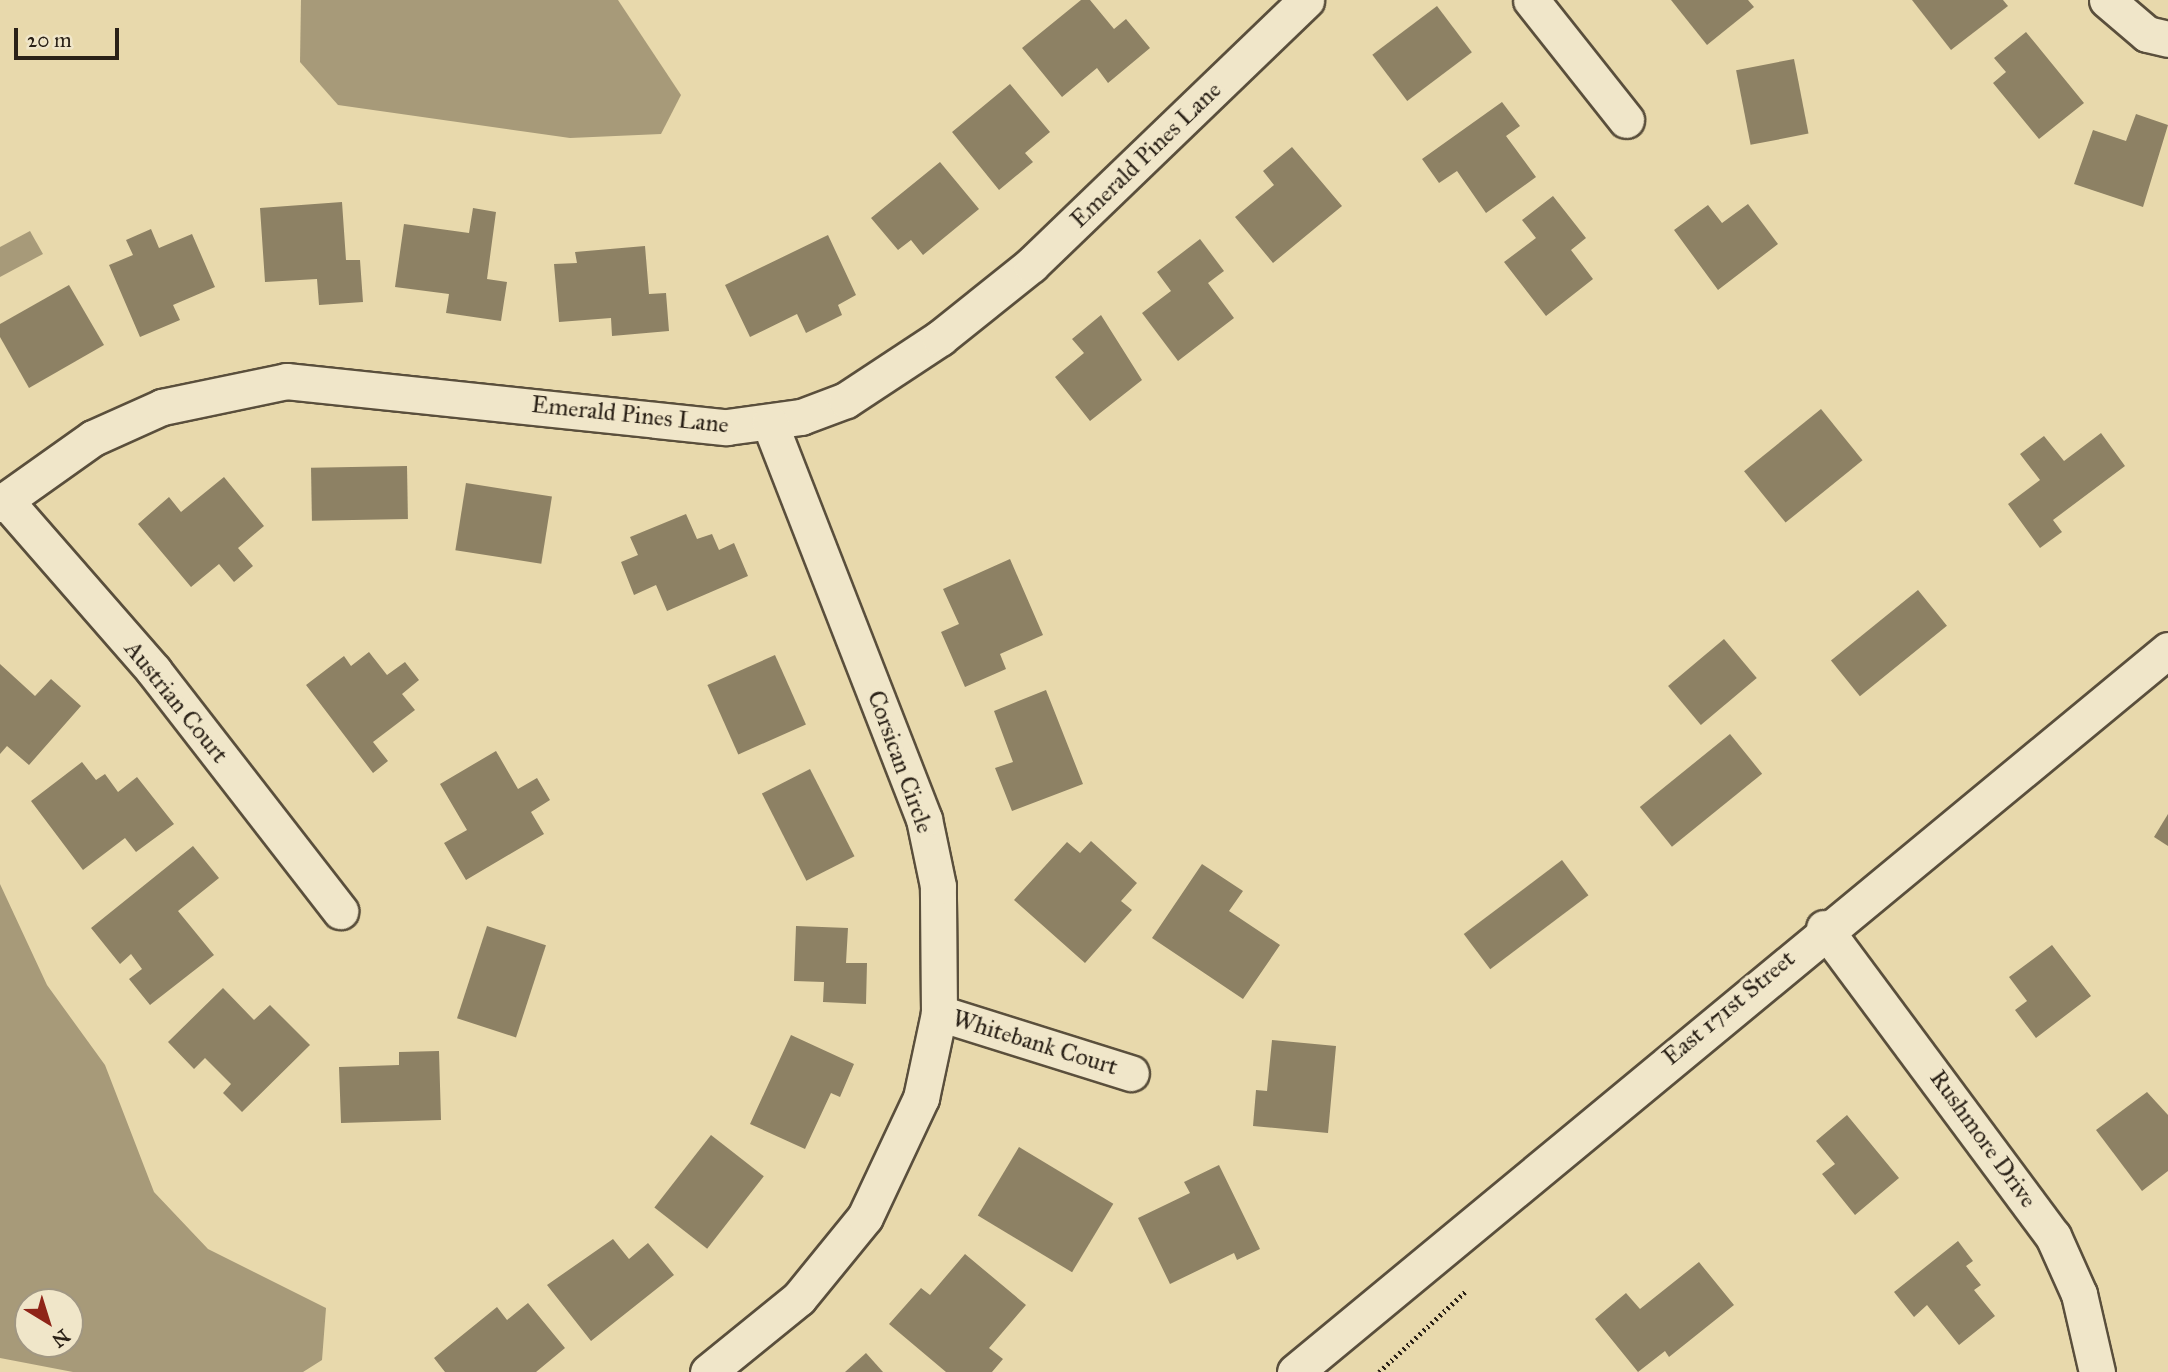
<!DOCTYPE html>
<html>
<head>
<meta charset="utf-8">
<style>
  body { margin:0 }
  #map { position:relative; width:2168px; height:1372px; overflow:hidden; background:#e8d9ac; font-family:"IM FELL Great Primer",serif }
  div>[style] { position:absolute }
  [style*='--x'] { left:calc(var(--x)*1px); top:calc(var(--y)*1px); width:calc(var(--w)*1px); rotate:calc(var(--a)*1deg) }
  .water>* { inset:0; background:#a79a79 }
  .building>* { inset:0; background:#8d8164; transform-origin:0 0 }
  .path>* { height:4.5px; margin-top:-2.25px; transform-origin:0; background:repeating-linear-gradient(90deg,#2a2117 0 2px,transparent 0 5.5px) }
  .roads { filter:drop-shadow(2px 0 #5a4f3c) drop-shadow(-2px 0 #5a4f3c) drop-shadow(0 2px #5a4f3c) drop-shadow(0 -2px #5a4f3c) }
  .minor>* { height:35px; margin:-17.5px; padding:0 17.5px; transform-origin:17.5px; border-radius:17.5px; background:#f0e6c9 }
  span { translate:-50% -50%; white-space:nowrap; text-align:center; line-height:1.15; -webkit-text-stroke:7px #f0e6c9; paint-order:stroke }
  .street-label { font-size:24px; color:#2a2117 }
  .north { position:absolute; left:14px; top:1288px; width:70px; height:70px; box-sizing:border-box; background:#f0e6c9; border:2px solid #a19782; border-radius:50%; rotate:142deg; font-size:19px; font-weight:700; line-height:28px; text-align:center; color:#2a2117 }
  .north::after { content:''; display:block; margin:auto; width:24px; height:32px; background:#8f2418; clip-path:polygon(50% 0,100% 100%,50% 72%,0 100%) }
  .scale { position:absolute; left:14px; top:28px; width:105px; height:32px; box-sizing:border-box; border:4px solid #2a2117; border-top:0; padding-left:9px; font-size:21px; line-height:24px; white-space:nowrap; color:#2a2117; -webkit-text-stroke:5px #f0e6c9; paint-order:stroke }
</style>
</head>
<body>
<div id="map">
  <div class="water">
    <i style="clip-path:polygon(301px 0,618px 0,681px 95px,661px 134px,570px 138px,338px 105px,300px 62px)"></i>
    <i style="clip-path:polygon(30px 231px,43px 254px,0 277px,0 247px)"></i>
    <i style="clip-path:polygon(evenodd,0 884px,47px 985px,105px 1065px,154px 1192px,208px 1249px,326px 1308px,322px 1360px,303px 1372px,73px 1372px,0 1358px,0 884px,28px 1302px,70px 1302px,70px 1344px,28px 1344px,28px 1302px)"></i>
  </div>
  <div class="building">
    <i style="clip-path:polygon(1081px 0,1090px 0,1114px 29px,1126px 19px,1150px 48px,1108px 83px,1097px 68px,1062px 97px,1022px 48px)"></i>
    <i style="clip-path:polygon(1671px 0,1748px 0,1754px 7px,1707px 45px)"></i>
    <i style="clip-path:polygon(1912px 0,2003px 0,2008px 6px,1951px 50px)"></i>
    <i style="left:1437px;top:6px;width:58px;height:81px;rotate:53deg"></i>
    <i style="clip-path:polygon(2026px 32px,2084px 103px,2039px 139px,1993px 83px,2006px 72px,1994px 58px)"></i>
    <i style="left:1794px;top:59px;width:76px;height:59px;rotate:79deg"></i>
    <i style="clip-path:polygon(1010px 84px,1050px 132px,1025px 153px,1033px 162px,999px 190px,952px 132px)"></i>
    <i style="clip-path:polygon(1502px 102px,1520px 126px,1506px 136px,1536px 177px,1486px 213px,1457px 171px,1439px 183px,1422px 159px)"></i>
    <i style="clip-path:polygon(2136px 114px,2168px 125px,2143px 207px,2074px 184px,2093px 130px,2126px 141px)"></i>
    <i style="clip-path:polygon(1292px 147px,1342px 206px,1273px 263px,1235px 217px,1274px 185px,1263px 171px)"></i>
    <i style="clip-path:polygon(940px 162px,979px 209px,923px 255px,911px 240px,898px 250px,871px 218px)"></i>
    <i style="clip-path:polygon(1553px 196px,1586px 238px,1571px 250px,1593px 279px,1546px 316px,1504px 262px,1536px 238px,1522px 220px)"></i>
    <i style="clip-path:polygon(342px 202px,346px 260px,360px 260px,363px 302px,319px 305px,317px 279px,265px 282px,260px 208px)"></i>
    <i style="clip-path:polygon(1748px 204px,1778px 244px,1718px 290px,1674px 230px,1708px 205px,1722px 223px)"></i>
    <i style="clip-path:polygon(473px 208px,496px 212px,487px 279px,507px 282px,501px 321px,446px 313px,449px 294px,395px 287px,404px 224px,469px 233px)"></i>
    <i style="clip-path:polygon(151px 229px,159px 248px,192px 234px,215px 287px,173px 305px,180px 320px,140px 337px,109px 265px,133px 255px,126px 240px)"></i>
    <i style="clip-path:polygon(828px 235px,856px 295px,838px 305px,842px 315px,806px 333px,797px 314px,750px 337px,725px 285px)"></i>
    <i style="clip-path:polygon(1200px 239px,1224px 271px,1208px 283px,1234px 318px,1178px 361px,1142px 313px,1171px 291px,1157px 272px)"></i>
    <i style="clip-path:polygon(645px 246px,649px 294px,666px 293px,669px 331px,612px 336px,611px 318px,559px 322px,554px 264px,577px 263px,575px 252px)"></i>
    <i style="clip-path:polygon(69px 285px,104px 345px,29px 388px,0 337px,0 324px)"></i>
    <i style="clip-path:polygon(1101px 315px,1142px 380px,1090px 421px,1055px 377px,1084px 353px,1072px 339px)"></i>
    <i style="left:1821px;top:409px;width:66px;height:99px;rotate:51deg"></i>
    <i style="clip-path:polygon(2101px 433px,2125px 466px,2053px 520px,2062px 532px,2040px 548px,2008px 504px,2040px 480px,2020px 454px,2044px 436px,2064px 461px)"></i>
    <i style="left:407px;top:466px;width:53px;height:96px;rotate:89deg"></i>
    <i style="clip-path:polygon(224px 477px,264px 526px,238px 548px,253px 566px,234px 582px,219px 564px,191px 587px,138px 524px,169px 497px,181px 512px)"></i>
    <i style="left:466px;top:483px;width:87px;height:68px;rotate:9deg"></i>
    <i style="clip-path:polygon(686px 514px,697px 539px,712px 534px,719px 550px,734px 543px,748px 576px,667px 611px,656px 585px,634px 595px,621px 562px,638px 555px,630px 537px)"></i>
    <i style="clip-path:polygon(1010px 559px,1043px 635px,1000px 654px,1006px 669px,965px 687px,941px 632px,959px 624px,943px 589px)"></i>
    <i style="left:1918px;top:590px;width:46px;height:112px;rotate:51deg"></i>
    <i style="left:1724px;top:639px;width:51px;height:73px;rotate:50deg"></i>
    <i style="clip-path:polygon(369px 652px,387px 675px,405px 662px,419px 680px,402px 694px,415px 710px,373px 742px,388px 761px,373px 773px,306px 685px,344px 656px,351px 666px)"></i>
    <i style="left:775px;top:655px;width:76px;height:74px;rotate:66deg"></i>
    <i style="clip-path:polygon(0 664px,35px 696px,51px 679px,81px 706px,29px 765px,7px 746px,0 754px)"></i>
    <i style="clip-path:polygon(1046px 690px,1083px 784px,1012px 811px,995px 768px,1013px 762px,994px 711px)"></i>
    <i style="left:1730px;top:734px;width:51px;height:116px;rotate:51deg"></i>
    <i style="clip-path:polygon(496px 751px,518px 789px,537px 778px,550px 800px,531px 812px,544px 834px,466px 880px,444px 843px,467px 830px,440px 784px)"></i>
    <i style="clip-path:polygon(82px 762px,96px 780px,105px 774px,118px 792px,137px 777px,174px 824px,136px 852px,125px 838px,83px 870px,31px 801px)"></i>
    <i style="left:810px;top:769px;width:98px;height:54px;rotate:63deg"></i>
    <i style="clip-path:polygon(2168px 814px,2168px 846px,2154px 837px)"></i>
    <i style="clip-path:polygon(1091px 841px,1137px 883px,1121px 901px,1132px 910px,1085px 963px,1014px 900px,1067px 842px,1080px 853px)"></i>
    <i style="clip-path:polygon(193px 846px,219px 878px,178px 911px,214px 955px,150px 1005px,129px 979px,142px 969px,131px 954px,120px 964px,91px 928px)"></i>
    <i style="left:1562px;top:860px;width:44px;height:123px;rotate:53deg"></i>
    <i style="clip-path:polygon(1202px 864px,1243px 891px,1229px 911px,1280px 945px,1243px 999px,1152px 938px)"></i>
    <i style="left:487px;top:926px;width:62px;height:97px;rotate:18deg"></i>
    <i style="clip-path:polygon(796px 926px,848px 928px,846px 963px,867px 963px,866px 1004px,823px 1002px,824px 982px,794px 981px)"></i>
    <i style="clip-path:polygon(2052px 945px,2091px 996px,2036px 1038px,2015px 1010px,2027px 1001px,2009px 977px)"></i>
    <i style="clip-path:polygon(223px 988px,254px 1020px,270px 1005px,310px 1045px,242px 1112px,223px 1093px,231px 1084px,205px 1058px,194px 1069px,168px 1042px)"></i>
    <i style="clip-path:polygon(791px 1035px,854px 1064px,840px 1097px,831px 1093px,805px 1149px,750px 1124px)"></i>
    <i style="clip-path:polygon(1272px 1040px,1336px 1046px,1328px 1133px,1253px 1126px,1256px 1090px,1267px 1091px)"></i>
    <i style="clip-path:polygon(439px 1051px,441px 1120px,341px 1123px,339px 1067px,399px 1065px,399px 1052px)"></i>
    <i style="clip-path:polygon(2147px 1092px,2168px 1115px,2168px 1171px,2142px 1191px,2096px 1130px)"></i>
    <i style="clip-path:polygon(1847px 1115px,1899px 1178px,1855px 1215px,1822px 1174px,1835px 1164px,1816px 1141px)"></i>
    <i style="left:711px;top:1135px;width:67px;height:92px;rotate:38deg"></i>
    <i style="left:1019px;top:1147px;width:110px;height:80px;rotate:31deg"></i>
    <i style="clip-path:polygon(1219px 1165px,1260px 1249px,1237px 1260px,1234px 1253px,1170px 1284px,1138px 1218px,1190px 1193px,1184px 1182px)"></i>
    <i style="clip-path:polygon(613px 1239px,629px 1259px,648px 1243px,674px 1275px,591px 1341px,547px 1285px)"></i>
    <i style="clip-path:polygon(1958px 1241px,1973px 1261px,1966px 1266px,1981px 1285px,1974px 1290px,1995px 1316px,1959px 1345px,1927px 1305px,1914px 1317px,1894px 1292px)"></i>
    <i style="clip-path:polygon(965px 1254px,1026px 1305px,989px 1348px,1003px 1359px,992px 1372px,946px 1372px,889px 1324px,921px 1288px,930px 1295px)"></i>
    <i style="clip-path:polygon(1699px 1262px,1734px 1305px,1669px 1357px,1665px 1351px,1638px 1372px,1595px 1319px,1626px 1293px,1640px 1309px)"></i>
    <i style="clip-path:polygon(528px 1303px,565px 1348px,536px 1372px,445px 1372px,434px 1358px,497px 1307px,507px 1320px)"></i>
    <i style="clip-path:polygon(866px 1353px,883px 1372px,845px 1372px)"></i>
  </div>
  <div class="path">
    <i style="--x:1379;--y:1372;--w:120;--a:-43"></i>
  </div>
  <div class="roads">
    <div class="minor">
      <i style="--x:1531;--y:0;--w:153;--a:51.6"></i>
      <i style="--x:2107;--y:0;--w:52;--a:40.4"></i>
      <i style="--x:2147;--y:34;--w:22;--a:13"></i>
      <i style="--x:5;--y:500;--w:227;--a:48.9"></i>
      <i style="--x:154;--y:671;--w:304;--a:52.2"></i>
      <i style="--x:0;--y:504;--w:114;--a:-35.4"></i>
      <i style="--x:93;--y:438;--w:76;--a:-24.2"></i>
      <i style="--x:162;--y:407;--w:127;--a:-11.8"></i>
      <i style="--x:286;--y:381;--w:443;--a:6"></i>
      <i style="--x:727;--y:427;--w:75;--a:-7.7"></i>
      <i style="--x:801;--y:417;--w:48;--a:-20.7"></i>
      <i style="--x:846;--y:400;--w:113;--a:-33.4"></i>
      <i style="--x:940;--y:338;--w:117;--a:-38.7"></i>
      <i style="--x:1031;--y:265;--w:382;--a:-43.9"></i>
      <i style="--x:1824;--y:928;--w:384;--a:53.4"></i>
      <i style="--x:2053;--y:1236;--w:64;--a:65.9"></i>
      <i style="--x:2079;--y:1294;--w:80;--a:77"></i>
      <i style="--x:939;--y:1013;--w:201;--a:17.4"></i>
      <i style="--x:708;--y:1372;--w:117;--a:-39.1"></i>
      <i style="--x:799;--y:1298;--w:104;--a:-50.8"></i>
      <i style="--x:865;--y:1217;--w:132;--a:-64.8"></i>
      <i style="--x:921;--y:1098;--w:87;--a:-78"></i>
      <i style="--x:939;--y:1013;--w:127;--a:-90.5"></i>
      <i style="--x:938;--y:886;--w:68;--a:-101.8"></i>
      <i style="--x:924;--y:819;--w:425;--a:-111.3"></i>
      <i style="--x:1295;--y:1372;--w:1133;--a:-39.59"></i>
    </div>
  </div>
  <div class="street-label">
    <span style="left:1146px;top:155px;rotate:-44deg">Emerald Pines Lane</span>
    <span style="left:630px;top:415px;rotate:6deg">Emerald Pines Lane</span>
    <span style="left:176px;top:702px;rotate:51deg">Austrian Court</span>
    <span style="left:900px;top:762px;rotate:70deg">Corsican Circle</span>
    <span style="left:1729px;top:1008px;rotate:-40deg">East 171st Street</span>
    <span style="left:1035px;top:1043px;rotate:17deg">Whitebank Court</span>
    <span style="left:1983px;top:1139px;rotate:54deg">Rushmore Drive</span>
  </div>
  <div class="north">N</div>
  <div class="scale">20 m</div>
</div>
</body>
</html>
